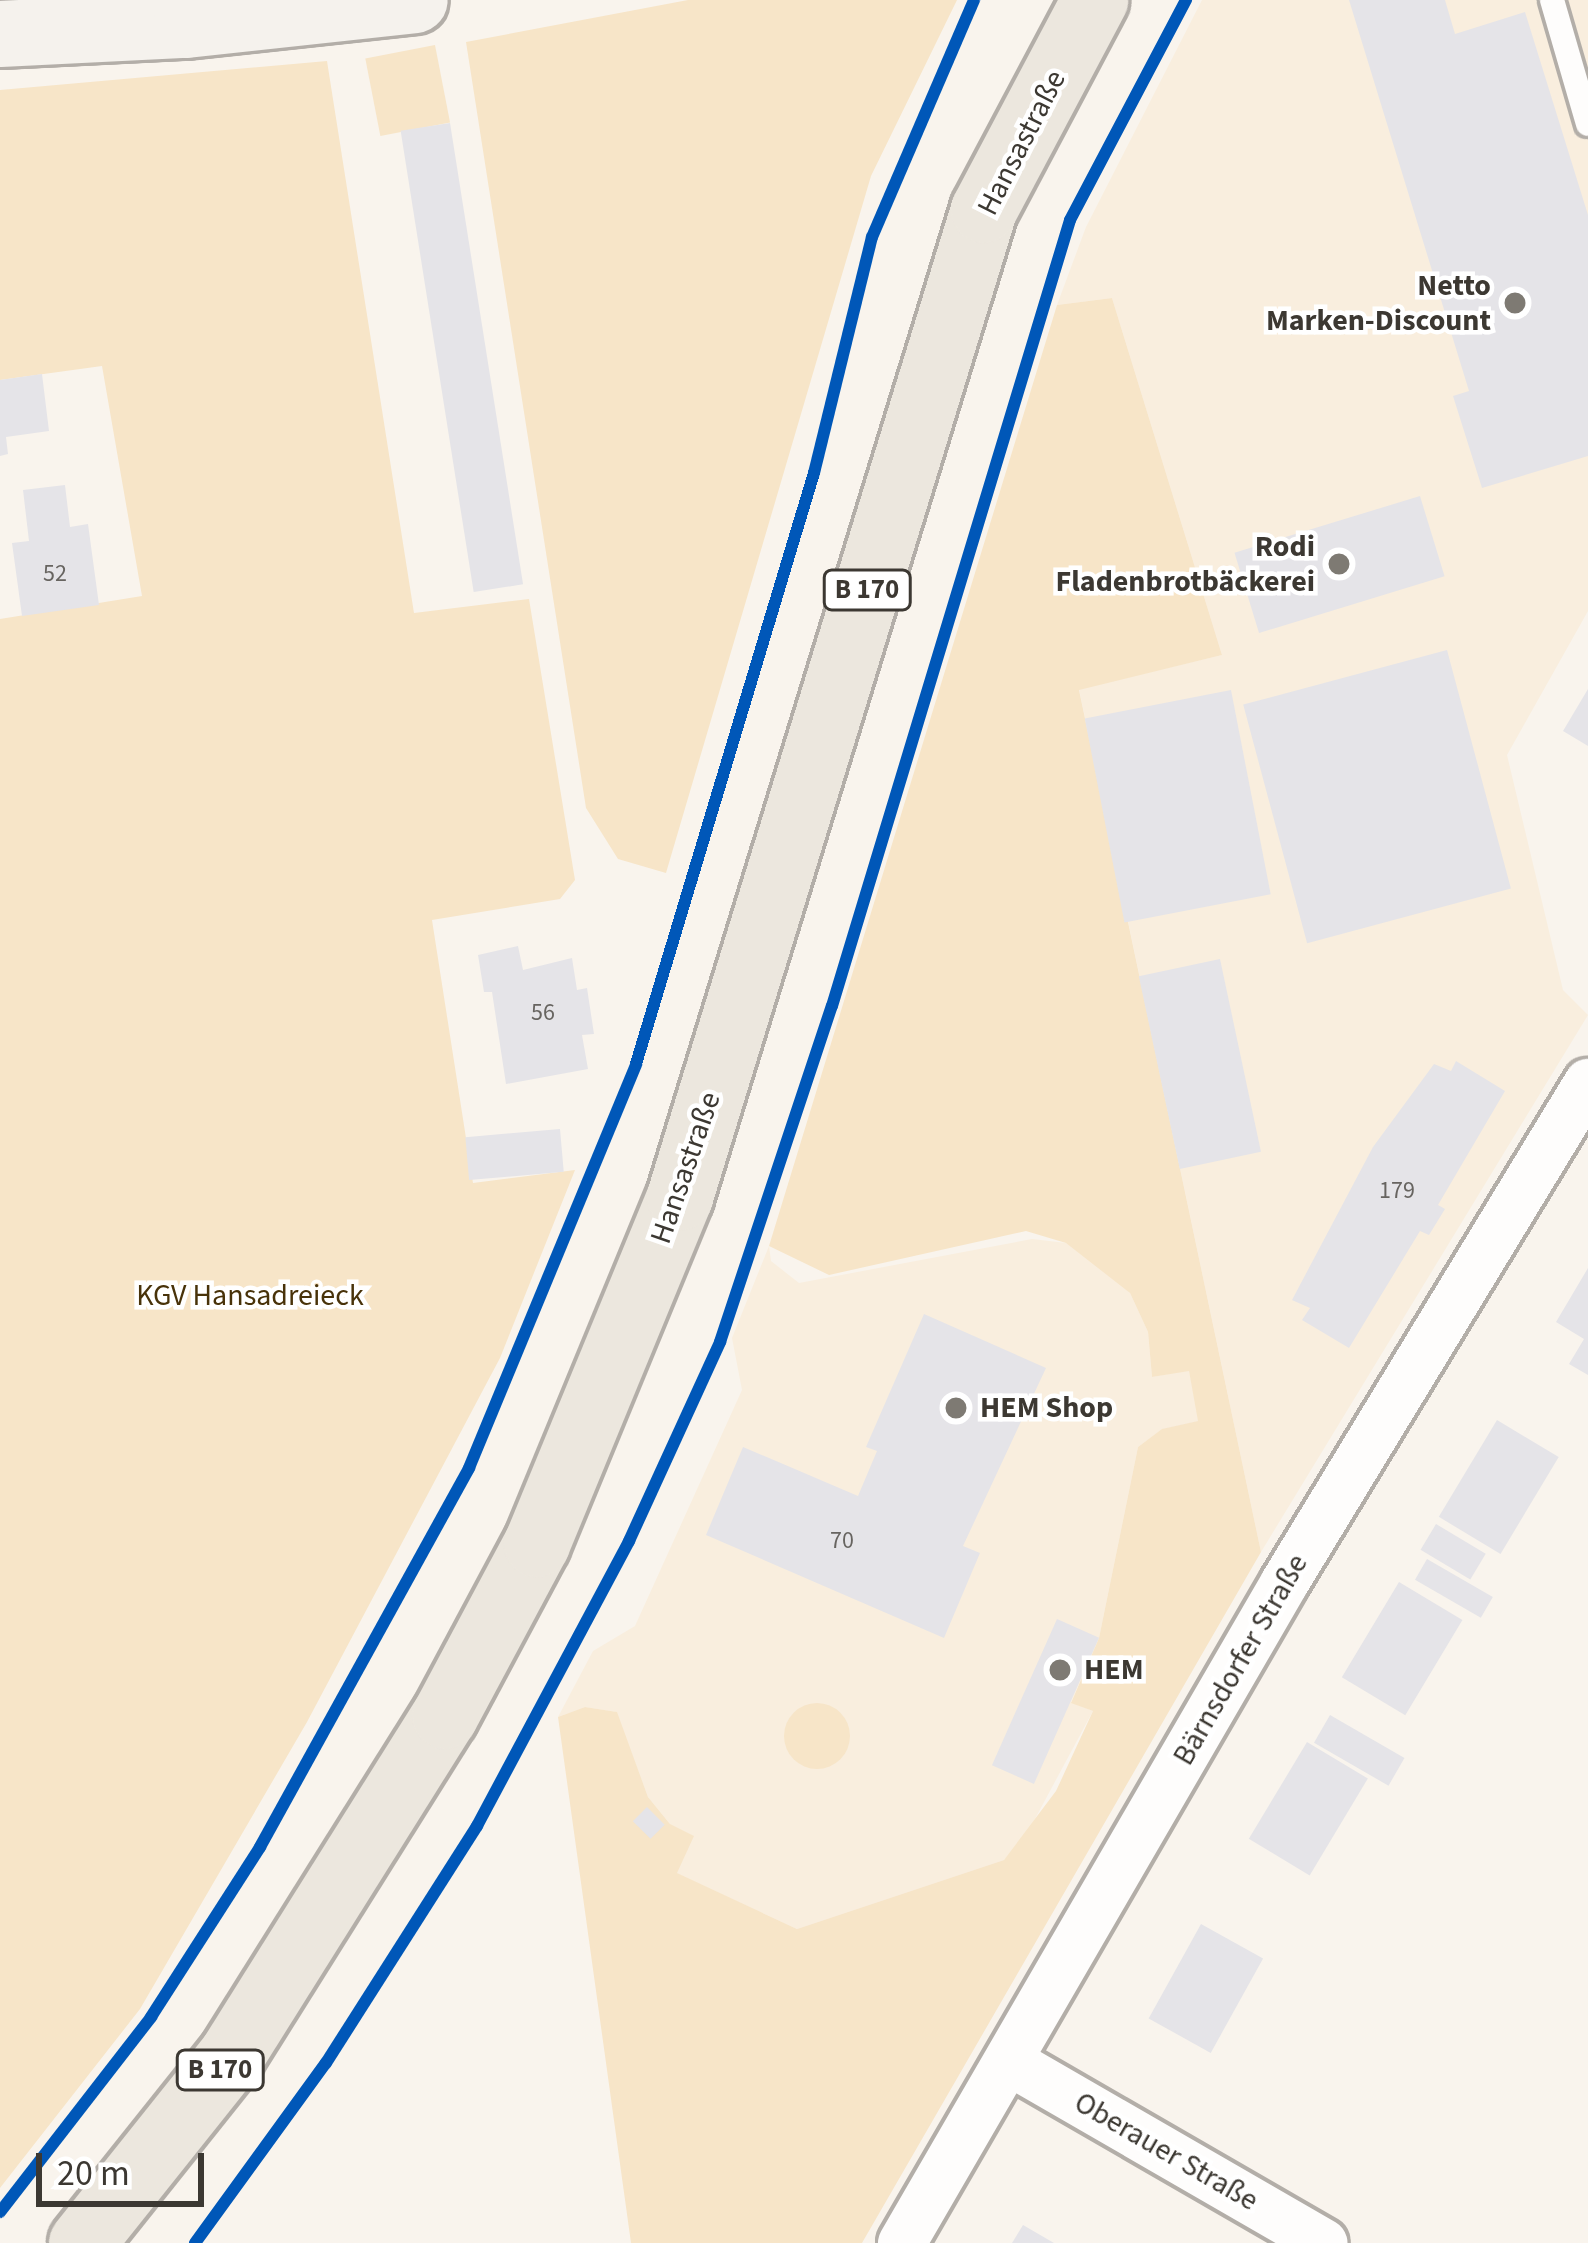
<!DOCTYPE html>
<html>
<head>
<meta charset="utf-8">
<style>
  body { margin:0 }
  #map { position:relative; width:1588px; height:2243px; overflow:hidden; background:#f9f4ed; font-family:"Source Sans 3",sans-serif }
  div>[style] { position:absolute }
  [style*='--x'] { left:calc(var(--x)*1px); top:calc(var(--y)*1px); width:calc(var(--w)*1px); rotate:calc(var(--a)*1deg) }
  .built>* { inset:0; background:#f9eede }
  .green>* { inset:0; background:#f7e5c8; transform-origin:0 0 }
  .round { border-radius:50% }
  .building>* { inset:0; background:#e5e4e8; transform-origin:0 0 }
  .roads { filter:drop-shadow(3px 0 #b3aea8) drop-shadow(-3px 0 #b3aea8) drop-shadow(0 3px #b3aea8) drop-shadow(0 -3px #b3aea8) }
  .lane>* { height:24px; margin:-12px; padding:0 12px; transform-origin:12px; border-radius:12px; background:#fefdfc }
  .street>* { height:48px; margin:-24px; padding:0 24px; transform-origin:24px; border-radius:24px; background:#fefdfc }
  .secondary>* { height:66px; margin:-33px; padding:0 33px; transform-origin:33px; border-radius:33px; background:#f5f2ed }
  .primary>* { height:66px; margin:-33px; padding:0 33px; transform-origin:33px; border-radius:33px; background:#ece7de }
  .cycleway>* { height:12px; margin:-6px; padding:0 6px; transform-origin:6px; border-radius:6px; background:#0057b8 }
  .dots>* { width:33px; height:33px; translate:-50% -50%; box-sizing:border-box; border:6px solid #fff; border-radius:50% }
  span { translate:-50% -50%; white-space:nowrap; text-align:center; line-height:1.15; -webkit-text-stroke:9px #fff; paint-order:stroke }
  .number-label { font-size:24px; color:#676460 }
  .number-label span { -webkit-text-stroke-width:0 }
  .shield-label span { padding:3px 9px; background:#fff; border:3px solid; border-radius:9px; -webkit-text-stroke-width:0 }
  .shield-label { font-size:27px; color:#3c3832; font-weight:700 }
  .street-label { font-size:30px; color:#3c3832 }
  .poi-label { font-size:30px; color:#3c3832; font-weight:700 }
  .right { translate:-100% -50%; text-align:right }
  .left { translate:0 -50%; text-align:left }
  .park-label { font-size:30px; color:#483209 }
  .scale { position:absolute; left:36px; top:2153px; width:168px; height:54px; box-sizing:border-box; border:6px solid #3c3832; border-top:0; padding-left:15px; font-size:36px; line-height:42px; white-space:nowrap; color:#3c3832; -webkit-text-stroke:9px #fff; paint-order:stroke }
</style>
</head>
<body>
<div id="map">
  <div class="built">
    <i style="clip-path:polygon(1202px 0,1588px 0,1588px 611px,1507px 755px,1563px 990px,1588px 1015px,1261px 1552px,1079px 689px,1222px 655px,1112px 298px,1057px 305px,1086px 227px)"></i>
    <i style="clip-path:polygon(1032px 1239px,1066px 1243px,1099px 1261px,1130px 1293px,1148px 1332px,1152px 1377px,1189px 1370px,1199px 1421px,1163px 1429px,1138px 1447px,1099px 1638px,1071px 1702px,1093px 1711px,1029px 1830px,1004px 1860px,797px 1929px,676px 1873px,670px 1824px,648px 1797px,616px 1712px,585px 1707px,558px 1717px,593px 1651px,635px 1626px,742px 1390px,732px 1338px,769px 1246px,771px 1261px,799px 1283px)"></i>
  </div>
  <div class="green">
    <i style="clip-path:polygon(688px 0,957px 0,871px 176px,666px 873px,618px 859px,586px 808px,466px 42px)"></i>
    <i style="left:435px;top:45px;width:79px;height:71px;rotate:79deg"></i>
    <i style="clip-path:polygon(327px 61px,414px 613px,529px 599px,575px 880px,560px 899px,432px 920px,473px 1183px,575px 1170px,500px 1358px,307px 1722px,140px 2009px,0 2188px,0 619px,142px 596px,102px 366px,0 380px,0 90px)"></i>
    <i style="clip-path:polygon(1112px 298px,1222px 655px,1079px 690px,1261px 1552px,862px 2243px,631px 2243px,558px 1717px,585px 1707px,617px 1712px,648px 1797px,670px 1824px,694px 1836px,677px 1873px,797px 1929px,1004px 1860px,1056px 1791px,1093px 1711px,1071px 1703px,1099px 1638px,1138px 1447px,1162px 1429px,1198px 1421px,1189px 1371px,1152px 1377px,1148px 1332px,1130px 1293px,1066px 1243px,1026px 1231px,829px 1275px,769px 1246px,1057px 305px)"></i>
    <i class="round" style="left:784px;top:1703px;width:66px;height:66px"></i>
  </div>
  <div class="building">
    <i style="clip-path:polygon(1349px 0,1445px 0,1455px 34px,1525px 12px,1588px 215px,1588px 456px,1482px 488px,1453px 396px,1469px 391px)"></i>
    <i style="left:450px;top:123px;width:467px;height:50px;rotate:81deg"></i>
    <i style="clip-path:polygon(42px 374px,49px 431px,6px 437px,8px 454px,0 456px,0 380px)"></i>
    <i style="clip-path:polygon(65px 485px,70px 527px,88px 524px,99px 605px,22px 616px,12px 543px,29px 541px,23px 490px)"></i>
    <i style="left:1420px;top:496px;width:84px;height:194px;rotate:73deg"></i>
    <i style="left:1447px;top:650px;width:247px;height:211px;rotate:75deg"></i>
    <i style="clip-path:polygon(1588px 689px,1588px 746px,1563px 731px)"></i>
    <i style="left:1231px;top:690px;width:208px;height:149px;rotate:79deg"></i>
    <i style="clip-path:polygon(518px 946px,523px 970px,572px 958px,577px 990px,587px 988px,594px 1034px,582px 1035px,588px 1069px,506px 1084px,492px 992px,484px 992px,478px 955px)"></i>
    <i style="left:1220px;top:959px;width:197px;height:83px;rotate:78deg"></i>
    <i style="clip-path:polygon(1456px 1061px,1505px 1091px,1438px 1205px,1445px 1209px,1429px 1235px,1420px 1231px,1349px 1348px,1302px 1320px,1310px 1308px,1292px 1300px,1373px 1147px,1434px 1064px,1451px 1071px)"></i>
    <i style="left:560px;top:1129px;width:43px;height:95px;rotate:85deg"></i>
    <i style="clip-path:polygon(1588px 1268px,1588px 1375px,1569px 1364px,1584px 1339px,1556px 1322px)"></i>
    <i style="clip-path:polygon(924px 1314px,1046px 1368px,963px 1546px,980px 1553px,944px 1638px,706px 1535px,743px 1447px,858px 1496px,877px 1451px,866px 1447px)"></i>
    <i style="left:1497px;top:1420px;width:72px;height:113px;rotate:31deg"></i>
    <i style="left:1436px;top:1524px;width:58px;height:30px;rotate:31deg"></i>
    <i style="left:1427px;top:1559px;width:76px;height:24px;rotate:30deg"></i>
    <i style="left:1399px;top:1582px;width:74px;height:111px;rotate:31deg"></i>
    <i style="left:1057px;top:1619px;width:46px;height:160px;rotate:24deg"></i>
    <i style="left:1330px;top:1715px;width:86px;height:32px;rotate:30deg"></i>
    <i style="left:1307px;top:1742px;width:71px;height:113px;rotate:31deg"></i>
    <i style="left:647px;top:1807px;width:25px;height:20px;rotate:45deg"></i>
    <i style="left:1201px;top:1924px;width:71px;height:108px;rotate:29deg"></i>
    <i style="clip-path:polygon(1023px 2225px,1054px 2243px,1012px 2243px)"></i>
  </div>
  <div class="roads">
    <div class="lane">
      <i style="--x:1552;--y:0;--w:129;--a:73.8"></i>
    </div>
    <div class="street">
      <i style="--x:1010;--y:2062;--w:362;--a:30"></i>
      <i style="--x:902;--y:2243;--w:764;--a:-59.91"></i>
      <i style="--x:1285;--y:1582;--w:584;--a:-58.73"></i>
    </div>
    <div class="secondary">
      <i style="--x:0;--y:34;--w:186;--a:-2.8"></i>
      <i style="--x:186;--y:25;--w:230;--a:-6.2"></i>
    </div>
    <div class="primary">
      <i style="--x:82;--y:2243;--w:241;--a:-51.4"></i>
      <i style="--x:232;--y:2055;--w:400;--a:-57.9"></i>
      <i style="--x:445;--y:1716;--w:195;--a:-61.9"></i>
      <i style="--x:537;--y:1544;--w:375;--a:-67.6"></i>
      <i style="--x:680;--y:1197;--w:1033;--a:-72.88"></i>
      <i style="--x:984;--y:210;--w:238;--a:-62.1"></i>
    </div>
  </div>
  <div class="cycleway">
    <i style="--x:0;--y:2212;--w:247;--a:-52.2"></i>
    <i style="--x:151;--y:2017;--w:202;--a:-57.3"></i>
    <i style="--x:260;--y:1847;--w:433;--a:-61.1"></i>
    <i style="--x:469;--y:1468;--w:437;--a:-67.5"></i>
    <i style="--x:636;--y:1064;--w:617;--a:-73.24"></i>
    <i style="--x:814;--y:473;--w:243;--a:-76.2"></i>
    <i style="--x:872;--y:237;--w:258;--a:-66.7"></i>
    <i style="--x:195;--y:2243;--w:223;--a:-54"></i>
    <i style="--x:326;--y:2063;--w:281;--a:-57.5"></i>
    <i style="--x:477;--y:1826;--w:323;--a:-61.9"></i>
    <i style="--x:629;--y:1541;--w:219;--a:-65.4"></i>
    <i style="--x:720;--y:1342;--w:354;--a:-71.6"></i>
    <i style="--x:832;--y:1006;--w:821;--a:-73.15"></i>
    <i style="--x:1070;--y:220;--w:249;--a:-62.2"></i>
  </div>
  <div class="dots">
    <i style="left:1515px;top:303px;background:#7e7a73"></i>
    <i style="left:1339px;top:564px;background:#7e7a73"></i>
    <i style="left:956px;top:1408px;background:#7e7a73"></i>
    <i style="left:1060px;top:1670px;background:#7e7a73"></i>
  </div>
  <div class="number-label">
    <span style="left:55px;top:574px">52</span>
    <span style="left:543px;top:1013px">56</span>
    <span style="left:1397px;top:1191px">179</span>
    <span style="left:842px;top:1541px">70</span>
  </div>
  <div class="shield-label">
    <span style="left:867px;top:590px">B 170</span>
    <span style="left:220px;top:2070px">B 170</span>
  </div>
  <div class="street-label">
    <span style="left:1022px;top:143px;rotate:-63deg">Hansastraße</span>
    <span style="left:686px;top:1168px;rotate:-71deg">Hansastraße</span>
    <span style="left:1241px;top:1660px;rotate:-60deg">Bärnsdorfer Straße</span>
    <span style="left:1166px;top:2152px;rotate:30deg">Oberauer Straße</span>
  </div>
  <div class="poi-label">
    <span class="right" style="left:1491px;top:303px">Netto<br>Marken-Discount</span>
    <span class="right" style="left:1315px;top:564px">Rodi<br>Fladenbrotbäckerei</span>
    <span class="left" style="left:980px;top:1408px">HEM Shop</span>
    <span class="left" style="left:1084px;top:1670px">HEM</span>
  </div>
  <div class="park-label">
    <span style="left:250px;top:1296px">KGV Hansadreieck</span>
  </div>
  <div class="scale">20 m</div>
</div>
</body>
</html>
